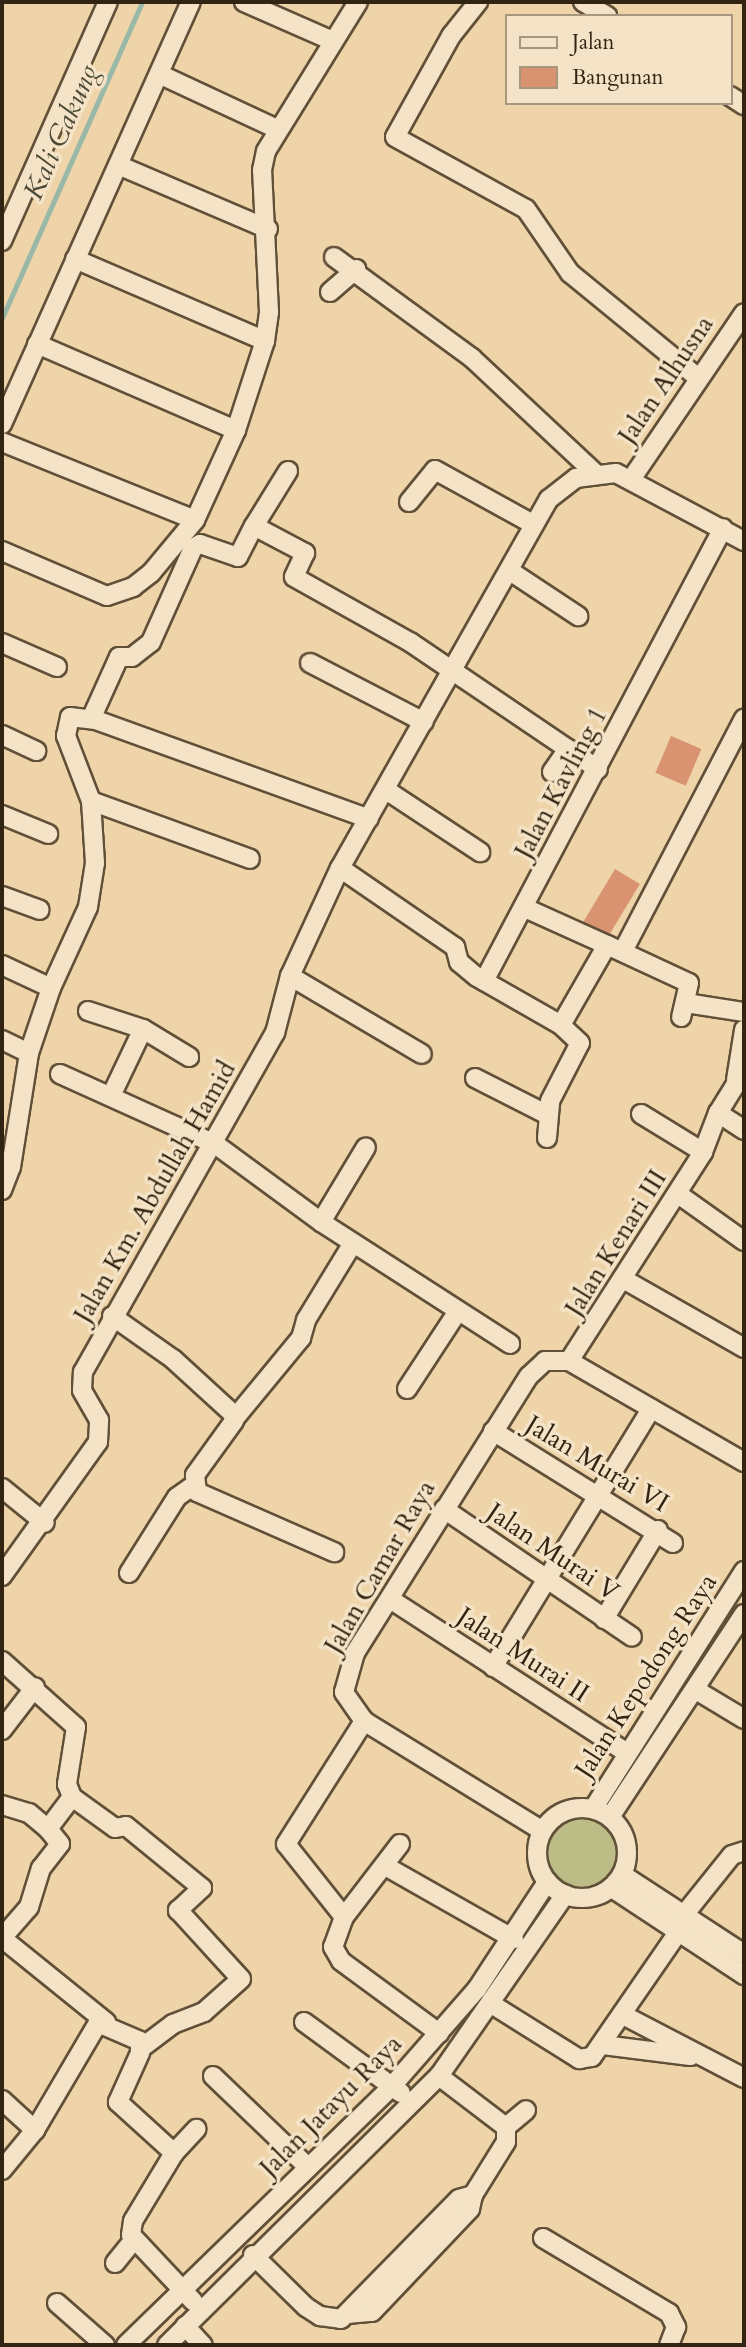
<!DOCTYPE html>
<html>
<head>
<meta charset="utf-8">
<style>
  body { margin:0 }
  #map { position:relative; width:746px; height:2347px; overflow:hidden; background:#eed4a8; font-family:Cardo,serif }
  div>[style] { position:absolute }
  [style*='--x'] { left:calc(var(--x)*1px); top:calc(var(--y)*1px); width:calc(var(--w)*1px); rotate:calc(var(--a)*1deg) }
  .green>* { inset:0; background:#bbbc86 }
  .round { border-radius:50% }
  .stream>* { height:5px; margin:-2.5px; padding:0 2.5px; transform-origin:2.5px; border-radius:2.5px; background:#99b8a7 }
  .building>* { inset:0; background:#d99370; transform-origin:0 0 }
  .roads { filter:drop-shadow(2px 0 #615038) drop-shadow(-2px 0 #615038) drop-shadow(0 2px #615038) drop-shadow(0 -2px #615038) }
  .street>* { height:18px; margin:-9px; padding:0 9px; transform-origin:9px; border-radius:9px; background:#f4e3c6 }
  .street>.ring { margin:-9px; padding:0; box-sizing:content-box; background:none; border:18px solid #f4e3c6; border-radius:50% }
  span { translate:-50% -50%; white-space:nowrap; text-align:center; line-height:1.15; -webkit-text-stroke:7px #f4e3c6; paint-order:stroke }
  .street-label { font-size:26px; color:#322412 }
  .water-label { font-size:28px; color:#4c4937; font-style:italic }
  .frame { position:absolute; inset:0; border:4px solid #322412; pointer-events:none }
  .legend { position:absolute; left:505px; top:14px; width:228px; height:91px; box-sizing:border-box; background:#f4e3c6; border:2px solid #a6977e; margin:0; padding:9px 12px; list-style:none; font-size:21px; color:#322412 }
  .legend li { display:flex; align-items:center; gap:14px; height:35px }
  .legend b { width:35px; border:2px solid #a6977e }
</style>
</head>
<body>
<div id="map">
  <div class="green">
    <i class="round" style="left:545px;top:1817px;width:74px;height:74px"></i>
  </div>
  <div class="stream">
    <i style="--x:2;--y:318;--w:346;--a:-66.1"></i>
  </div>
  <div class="building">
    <i style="left:671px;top:736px;width:33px;height:40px;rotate:23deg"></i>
    <i style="left:615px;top:869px;width:29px;height:62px;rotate:31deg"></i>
  </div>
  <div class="roads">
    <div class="street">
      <i style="--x:244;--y:2;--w:97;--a:23.7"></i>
      <i style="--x:478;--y:2;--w:43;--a:128.5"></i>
      <i style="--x:451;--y:36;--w:115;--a:119"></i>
      <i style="--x:395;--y:137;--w:149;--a:28.8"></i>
      <i style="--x:526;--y:209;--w:78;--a:55.5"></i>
      <i style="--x:570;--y:273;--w:164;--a:39.3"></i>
      <i style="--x:583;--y:2;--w:28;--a:30"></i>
      <i style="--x:159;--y:74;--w:130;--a:25"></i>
      <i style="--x:730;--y:96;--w:17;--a:33"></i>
      <i style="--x:118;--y:165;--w:163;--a:23.1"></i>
      <i style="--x:2;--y:241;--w:261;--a:-66.1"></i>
      <i style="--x:334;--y:257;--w:171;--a:36.2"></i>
      <i style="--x:472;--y:358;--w:170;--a:43.1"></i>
      <i style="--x:75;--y:259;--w:207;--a:23.3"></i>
      <i style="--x:330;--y:292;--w:35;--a:-41"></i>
      <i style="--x:37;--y:344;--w:217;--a:23.4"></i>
      <i style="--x:2;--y:424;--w:462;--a:-65.9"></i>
      <i style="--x:2;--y:442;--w:208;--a:22"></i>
      <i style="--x:288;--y:471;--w:65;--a:121.7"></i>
      <i style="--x:254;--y:526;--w:58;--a:27.9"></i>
      <i style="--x:305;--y:553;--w:26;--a:115"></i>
      <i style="--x:294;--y:577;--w:133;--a:29.3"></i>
      <i style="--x:410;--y:642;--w:191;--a:34.1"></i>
      <i style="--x:568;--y:749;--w:28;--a:125"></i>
      <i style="--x:632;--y:478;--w:199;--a:-55.8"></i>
      <i style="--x:409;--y:502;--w:41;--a:-50.9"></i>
      <i style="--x:435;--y:470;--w:112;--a:28.9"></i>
      <i style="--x:2;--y:551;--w:114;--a:23.2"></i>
      <i style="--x:107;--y:596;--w:28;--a:-19"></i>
      <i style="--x:133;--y:587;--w:23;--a:-38"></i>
      <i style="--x:151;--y:573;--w:69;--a:-50.3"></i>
      <i style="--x:195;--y:520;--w:99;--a:-65.5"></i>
      <i style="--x:236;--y:430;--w:94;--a:-72"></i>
      <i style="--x:265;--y:341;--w:29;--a:-82"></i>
      <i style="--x:269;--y:312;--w:142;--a:-92.8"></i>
      <i style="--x:262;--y:170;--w:19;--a:-78"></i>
      <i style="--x:266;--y:151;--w:175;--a:-58.3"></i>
      <i style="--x:510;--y:571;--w:82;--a:33.5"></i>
      <i style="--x:2;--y:643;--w:60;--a:23.6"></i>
      <i style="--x:310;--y:663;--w:128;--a:27.4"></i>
      <i style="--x:91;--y:719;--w:68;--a:-65.7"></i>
      <i style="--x:119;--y:657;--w:13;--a:0"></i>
      <i style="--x:132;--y:657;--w:24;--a:-38"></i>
      <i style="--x:151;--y:642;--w:103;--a:-65.9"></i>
      <i style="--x:193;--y:548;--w:8;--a:-30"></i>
      <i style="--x:200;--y:544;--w:40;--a:18.9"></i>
      <i style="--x:238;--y:557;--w:35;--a:-63"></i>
      <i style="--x:2;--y:735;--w:38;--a:25"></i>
      <i style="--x:568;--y:749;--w:36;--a:34"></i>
      <i style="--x:386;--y:790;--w:113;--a:33.4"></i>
      <i style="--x:91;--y:801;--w:169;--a:20"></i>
      <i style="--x:2;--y:815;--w:50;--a:22.4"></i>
      <i style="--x:340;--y:868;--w:140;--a:34.5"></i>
      <i style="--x:455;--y:947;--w:16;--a:75"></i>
      <i style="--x:459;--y:962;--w:23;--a:40"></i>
      <i style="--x:477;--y:977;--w:97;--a:29.7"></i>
      <i style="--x:2;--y:896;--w:40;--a:20.2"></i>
      <i style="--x:525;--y:908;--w:90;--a:24.3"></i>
      <i style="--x:623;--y:951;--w:262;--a:-62.5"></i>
      <i style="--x:2;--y:965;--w:54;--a:25.1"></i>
      <i style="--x:290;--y:976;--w:153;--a:30.6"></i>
      <i style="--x:484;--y:981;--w:512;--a:-62.18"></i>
      <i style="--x:686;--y:1003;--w:59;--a:8.8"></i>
      <i style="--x:88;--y:1011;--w:58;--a:18.1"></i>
      <i style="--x:143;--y:1029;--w:54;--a:31.3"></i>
      <i style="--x:2;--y:1040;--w:30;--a:26"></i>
      <i style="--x:60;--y:1074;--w:170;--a:24.3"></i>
      <i style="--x:215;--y:1144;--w:132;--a:36.3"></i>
      <i style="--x:321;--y:1222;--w:225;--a:32.8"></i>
      <i style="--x:475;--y:1078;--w:80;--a:26.9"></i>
      <i style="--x:736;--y:1080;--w:51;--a:-80.9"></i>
      <i style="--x:111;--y:1096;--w:74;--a:-64.5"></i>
      <i style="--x:718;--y:1113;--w:31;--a:33"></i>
      <i style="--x:641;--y:1114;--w:73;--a:31.5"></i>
      <i style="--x:547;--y:1138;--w:37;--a:-85"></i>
      <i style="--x:550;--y:1101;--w:65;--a:-62.7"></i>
      <i style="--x:580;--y:1043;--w:26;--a:-137"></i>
      <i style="--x:561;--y:1025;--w:92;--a:-60.1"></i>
      <i style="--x:607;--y:945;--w:90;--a:24.9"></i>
      <i style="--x:689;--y:983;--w:35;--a:103"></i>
      <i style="--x:2;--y:1190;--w:25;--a:-69"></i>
      <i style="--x:11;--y:1167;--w:115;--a:-81"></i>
      <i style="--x:29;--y:1053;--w:69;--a:-71.3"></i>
      <i style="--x:51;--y:988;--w:89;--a:-65.4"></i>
      <i style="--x:88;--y:907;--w:45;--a:-81"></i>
      <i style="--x:95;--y:863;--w:62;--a:-93.7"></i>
      <i style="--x:91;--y:801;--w:70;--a:-111"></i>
      <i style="--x:66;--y:736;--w:19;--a:-78"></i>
      <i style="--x:70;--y:717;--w:26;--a:7"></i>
      <i style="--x:96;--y:720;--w:290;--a:19.9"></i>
      <i style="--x:678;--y:1194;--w:81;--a:35.5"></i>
      <i style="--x:321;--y:1222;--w:87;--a:-59"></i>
      <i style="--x:625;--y:1280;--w:137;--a:29.7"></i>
      <i style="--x:112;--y:1316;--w:75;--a:35.2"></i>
      <i style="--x:173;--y:1359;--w:81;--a:42.5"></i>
      <i style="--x:233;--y:1414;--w:7;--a:82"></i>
      <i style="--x:234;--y:1421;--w:67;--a:125.8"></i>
      <i style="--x:195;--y:1475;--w:17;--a:83"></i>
      <i style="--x:197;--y:1492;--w:150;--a:23.7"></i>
      <i style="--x:569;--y:1361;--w:248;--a:-57.3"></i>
      <i style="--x:703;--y:1152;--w:42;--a:-69"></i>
      <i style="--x:718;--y:1113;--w:49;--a:-58.2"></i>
      <i style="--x:569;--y:1361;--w:202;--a:30"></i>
      <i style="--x:407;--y:1389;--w:93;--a:-56.8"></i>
      <i style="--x:235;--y:1418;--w:104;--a:-50.5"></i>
      <i style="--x:301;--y:1338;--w:19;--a:-74"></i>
      <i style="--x:306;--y:1320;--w:90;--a:-58.6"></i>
      <i style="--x:493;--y:1431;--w:212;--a:31.9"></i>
      <i style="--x:2;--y:1488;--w:55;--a:39.1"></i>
      <i style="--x:444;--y:1509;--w:227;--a:34.2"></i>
      <i style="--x:129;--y:1573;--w:90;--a:-57.7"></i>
      <i style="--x:177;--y:1497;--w:19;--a:-35"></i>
      <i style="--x:2;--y:1576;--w:165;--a:-54.4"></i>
      <i style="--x:98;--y:1442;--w:22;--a:-87"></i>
      <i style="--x:99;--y:1420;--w:34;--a:-120"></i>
      <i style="--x:82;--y:1390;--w:18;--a:-87"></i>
      <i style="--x:83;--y:1372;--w:390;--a:-60.5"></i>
      <i style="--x:275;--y:1033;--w:59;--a:-75.3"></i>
      <i style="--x:290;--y:976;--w:119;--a:-65.2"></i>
      <i style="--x:340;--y:868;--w:424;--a:-60.5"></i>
      <i style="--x:549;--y:499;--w:34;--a:-38"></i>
      <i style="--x:576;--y:478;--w:40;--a:-7.1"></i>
      <i style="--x:616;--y:473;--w:145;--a:28"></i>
      <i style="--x:390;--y:1599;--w:283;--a:33"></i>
      <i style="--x:604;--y:1619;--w:104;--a:-58.8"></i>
      <i style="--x:2;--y:1661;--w:99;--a:41.7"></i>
      <i style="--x:76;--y:1727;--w:58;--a:99"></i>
      <i style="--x:67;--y:1784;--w:14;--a:69"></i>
      <i style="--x:72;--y:1797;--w:40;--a:127"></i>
      <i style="--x:48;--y:1829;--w:19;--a:51"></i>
      <i style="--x:60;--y:1844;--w:31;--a:128"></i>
      <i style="--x:41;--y:1868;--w:41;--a:107.1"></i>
      <i style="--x:29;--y:1907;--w:41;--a:131.1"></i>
      <i style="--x:2;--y:1938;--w:134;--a:38.9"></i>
      <i style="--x:493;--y:1667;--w:303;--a:-58.5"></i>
      <i style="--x:696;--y:1690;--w:56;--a:31.1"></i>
      <i style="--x:2;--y:1730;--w:54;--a:-52.5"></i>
      <i style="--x:72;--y:1797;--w:53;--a:35.8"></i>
      <i style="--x:115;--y:1828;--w:11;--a:-10"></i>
      <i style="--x:126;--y:1826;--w:98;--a:39.2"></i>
      <i style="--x:202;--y:1888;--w:33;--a:137"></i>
      <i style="--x:178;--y:1910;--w:93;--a:47.6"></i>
      <i style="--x:241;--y:1979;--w:50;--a:138.3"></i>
      <i style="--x:204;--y:2012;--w:33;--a:159"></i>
      <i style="--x:173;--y:2024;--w:39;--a:143"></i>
      <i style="--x:2;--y:1805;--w:28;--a:17"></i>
      <i style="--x:29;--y:1813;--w:25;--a:40"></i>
      <i class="ring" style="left:537px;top:1808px;width:72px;height:72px"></i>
      <i style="--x:593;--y:1809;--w:282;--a:-57.6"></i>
      <i style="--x:610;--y:1817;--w:243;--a:-56.6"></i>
      <i style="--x:541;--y:1830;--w:208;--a:-148.4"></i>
      <i style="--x:364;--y:1721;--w:35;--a:-125"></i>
      <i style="--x:344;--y:1692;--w:41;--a:-74.2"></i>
      <i style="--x:355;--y:1653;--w:327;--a:-57.9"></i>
      <i style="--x:529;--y:1376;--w:22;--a:-43"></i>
      <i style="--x:545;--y:1361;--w:24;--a:0"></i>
      <i style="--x:400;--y:1844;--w:92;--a:127.5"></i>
      <i style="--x:344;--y:1917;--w:32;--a:110"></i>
      <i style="--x:333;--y:1947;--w:16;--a:60"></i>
      <i style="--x:341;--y:1961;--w:122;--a:36.3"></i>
      <i style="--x:387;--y:1867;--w:146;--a:29.6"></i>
      <i style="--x:623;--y:1875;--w:145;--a:33.1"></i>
      <i style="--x:612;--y:1888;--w:158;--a:33.4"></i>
      <i style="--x:683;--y:1916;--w:78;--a:-51.2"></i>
      <i style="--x:732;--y:1855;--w:13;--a:-18"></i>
      <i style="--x:344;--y:1917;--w:93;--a:-128.5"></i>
      <i style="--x:286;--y:1844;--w:146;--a:-57.6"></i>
      <i style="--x:493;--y:2005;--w:102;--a:32.1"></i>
      <i style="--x:579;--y:2059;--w:13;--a:-9"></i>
      <i style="--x:592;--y:2057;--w:150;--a:-55.4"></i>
      <i style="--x:623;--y:2015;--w:136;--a:27.5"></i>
      <i style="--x:304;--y:2022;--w:120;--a:36.2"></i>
      <i style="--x:603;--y:2045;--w:88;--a:7.2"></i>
      <i style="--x:213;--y:2076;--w:130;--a:43.8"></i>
      <i style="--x:439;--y:2076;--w:84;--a:37.3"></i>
      <i style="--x:2;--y:2100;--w:45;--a:42.3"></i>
      <i style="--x:174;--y:2153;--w:33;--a:-47"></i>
      <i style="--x:2;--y:2170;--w:52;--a:-50.5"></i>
      <i style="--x:35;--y:2130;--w:124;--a:-59.5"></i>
      <i style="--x:98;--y:2023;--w:46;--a:23.2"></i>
      <i style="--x:140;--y:2041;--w:12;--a:90"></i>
      <i style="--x:140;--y:2053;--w:54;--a:114.2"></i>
      <i style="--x:118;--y:2102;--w:76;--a:42.3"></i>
      <i style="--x:174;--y:2153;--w:79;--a:121.1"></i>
      <i style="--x:133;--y:2221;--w:14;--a:98"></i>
      <i style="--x:131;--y:2235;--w:91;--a:46.8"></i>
      <i style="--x:543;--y:2238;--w:147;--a:30.8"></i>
      <i style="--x:669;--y:2313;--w:16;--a:63"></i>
      <i style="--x:676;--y:2327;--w:19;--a:111"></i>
      <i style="--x:253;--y:2255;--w:74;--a:44.5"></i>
      <i style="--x:306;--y:2307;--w:17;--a:33"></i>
      <i style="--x:320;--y:2316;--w:21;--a:8"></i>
      <i style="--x:341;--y:2319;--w:168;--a:-45.5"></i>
      <i style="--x:459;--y:2199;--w:15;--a:-16"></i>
      <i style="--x:115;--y:2263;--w:28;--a:-51"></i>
      <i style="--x:57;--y:2303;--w:64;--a:41.2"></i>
      <i style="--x:347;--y:2314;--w:25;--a:-5"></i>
      <i style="--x:372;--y:2312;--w:142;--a:-46.4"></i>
      <i style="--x:470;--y:2209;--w:14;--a:-78"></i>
      <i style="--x:473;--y:2195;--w:62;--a:-58.1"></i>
      <i style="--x:506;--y:2142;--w:15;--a:-90"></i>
      <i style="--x:506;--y:2127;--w:26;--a:-40"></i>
      <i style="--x:185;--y:2326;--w:26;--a:47"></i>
      <i style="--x:126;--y:2345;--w:371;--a:-44.2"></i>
      <i style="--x:392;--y:2086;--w:129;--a:-48.8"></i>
      <i style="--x:477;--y:1989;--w:128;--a:-56.8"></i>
      <i style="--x:167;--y:2345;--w:383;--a:-44.7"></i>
      <i style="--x:439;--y:2076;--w:221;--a:-55.2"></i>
    </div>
  </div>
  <div class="street-label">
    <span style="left:666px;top:380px;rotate:-56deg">Jalan Alhusna</span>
    <span style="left:561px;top:783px;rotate:-62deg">Jalan Kavling 1</span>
    <span style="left:155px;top:1192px;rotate:-60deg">Jalan Km. Abdullah Hamid</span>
    <span style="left:616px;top:1243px;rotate:-58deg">Jalan Kenari III</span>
    <span style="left:597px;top:1464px;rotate:31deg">Jalan Murai VI</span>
    <span style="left:553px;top:1552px;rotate:34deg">Jalan Murai V</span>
    <span style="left:380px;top:1567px;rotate:-60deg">Jalan Camar Raya</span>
    <span style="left:523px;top:1655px;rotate:33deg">Jalan Murai II</span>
    <span style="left:646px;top:1676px;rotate:-57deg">Jalan Kepodong Raya</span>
    <span style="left:331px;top:2106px;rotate:-45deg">Jalan Jatayu Raya</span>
  </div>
  <div class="water-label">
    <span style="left:61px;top:132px;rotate:-66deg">Kali Cakung</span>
  </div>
  <div class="frame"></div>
  <ul class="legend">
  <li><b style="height:9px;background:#f4e3c6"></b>Jalan</li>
  <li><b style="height:19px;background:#d99370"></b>Bangunan</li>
  </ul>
</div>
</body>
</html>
